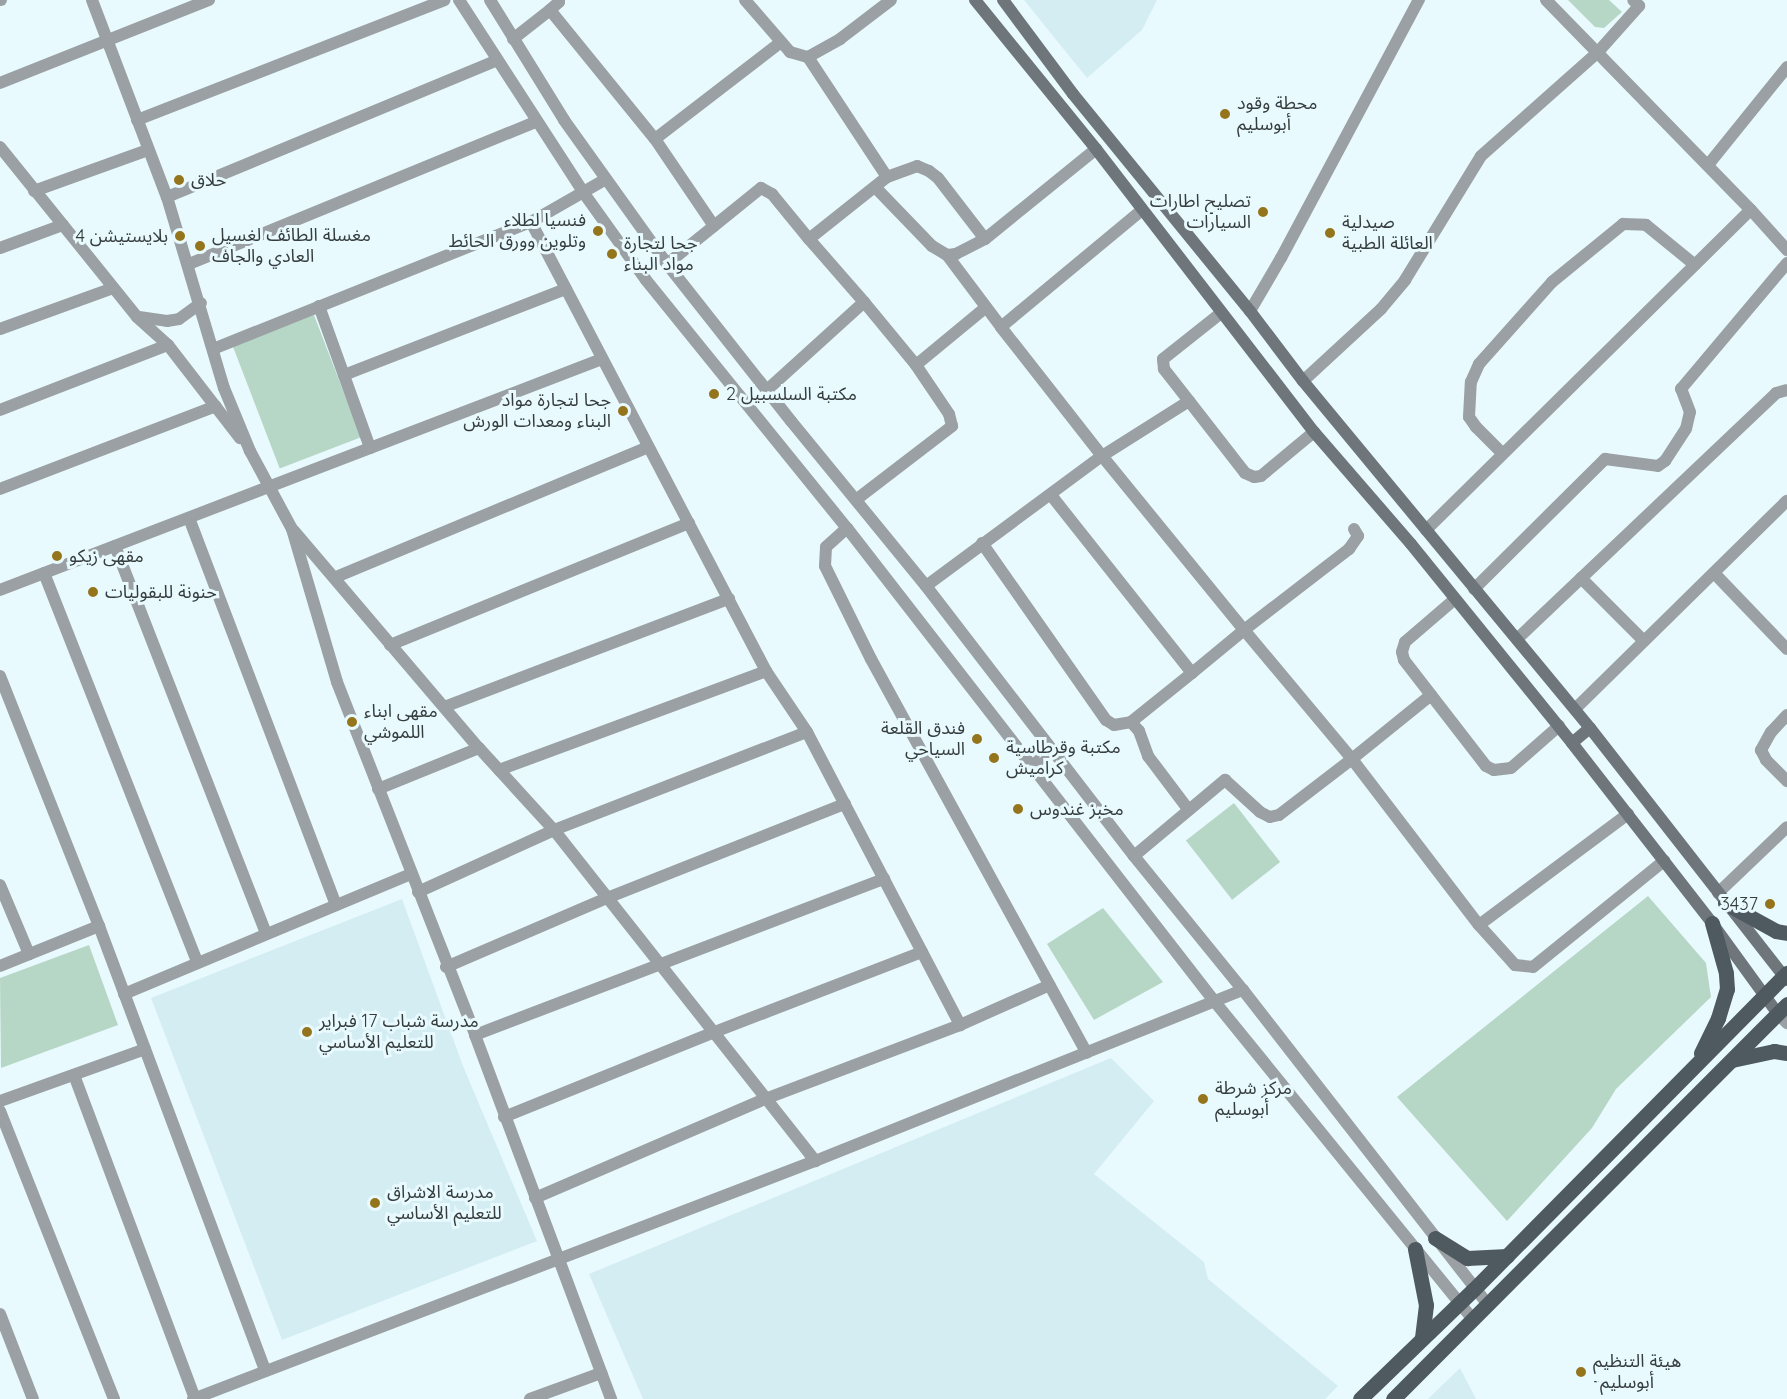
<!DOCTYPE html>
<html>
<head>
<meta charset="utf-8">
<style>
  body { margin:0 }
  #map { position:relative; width:1787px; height:1399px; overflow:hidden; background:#e8fafe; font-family:Quicksand,"Noto Sans Arabic",sans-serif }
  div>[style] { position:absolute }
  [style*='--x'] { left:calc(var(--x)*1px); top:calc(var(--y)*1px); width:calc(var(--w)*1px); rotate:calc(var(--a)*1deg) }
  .built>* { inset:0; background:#d3edf3 }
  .green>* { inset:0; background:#b7d7c6; transform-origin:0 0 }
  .minor>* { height:12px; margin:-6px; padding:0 6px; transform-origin:6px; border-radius:6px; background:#9aa0a3 }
  .secondary>* { height:12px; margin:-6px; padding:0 6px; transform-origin:6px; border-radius:6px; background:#6e767c }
  .primary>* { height:15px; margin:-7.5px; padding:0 7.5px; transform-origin:7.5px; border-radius:7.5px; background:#4f5960 }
  .dots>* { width:16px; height:16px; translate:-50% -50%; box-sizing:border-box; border:3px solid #e8fafe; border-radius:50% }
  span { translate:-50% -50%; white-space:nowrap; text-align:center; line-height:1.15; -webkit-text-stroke:6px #e8fafe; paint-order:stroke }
  .poi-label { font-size:18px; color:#363d3e }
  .left { translate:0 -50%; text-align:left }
  .right { translate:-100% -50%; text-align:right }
</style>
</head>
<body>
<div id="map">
  <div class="built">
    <i style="clip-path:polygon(1024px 0,1157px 0,1142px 30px,1087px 78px)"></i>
    <i style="clip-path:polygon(402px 899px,463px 1066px,537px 1241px,282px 1340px,151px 998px)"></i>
    <i style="clip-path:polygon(1111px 1058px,1154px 1101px,1094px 1174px,1204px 1262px,1208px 1279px,1338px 1386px,1325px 1399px,643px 1399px,589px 1274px)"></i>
    <i style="clip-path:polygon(1460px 1368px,1476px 1399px,1428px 1399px)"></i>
  </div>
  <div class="green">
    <i style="clip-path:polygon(1568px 0,1609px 0,1622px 12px,1604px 28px,1595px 27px)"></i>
    <i style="left:314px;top:315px;width:131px;height:87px;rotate:69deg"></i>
    <i style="left:1234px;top:803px;width:75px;height:61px;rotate:52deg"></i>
    <i style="clip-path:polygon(1648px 896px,1706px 963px,1711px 997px,1616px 1089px,1592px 1128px,1507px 1221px,1397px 1097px)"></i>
    <i style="clip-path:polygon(1103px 908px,1163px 982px,1094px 1020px,1047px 944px)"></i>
    <i style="clip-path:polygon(89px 945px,118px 1025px,1px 1068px,0 978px)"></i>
  </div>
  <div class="minor">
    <i style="--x:0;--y:0;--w:1;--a:0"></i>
    <i style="--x:92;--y:0;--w:211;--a:69.2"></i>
    <i style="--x:167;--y:197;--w:199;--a:73.4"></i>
    <i style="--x:224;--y:388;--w:68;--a:67.6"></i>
    <i style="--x:250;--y:451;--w:89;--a:61.7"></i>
    <i style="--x:292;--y:529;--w:159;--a:73.6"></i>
    <i style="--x:337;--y:682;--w:379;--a:68.6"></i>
    <i style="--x:475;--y:1035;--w:389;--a:69.5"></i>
    <i style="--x:459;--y:0;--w:229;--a:57.1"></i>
    <i style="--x:583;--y:192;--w:108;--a:54.4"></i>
    <i style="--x:646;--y:280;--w:319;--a:51"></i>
    <i style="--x:847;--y:528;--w:600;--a:52.18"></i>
    <i style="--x:1215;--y:1002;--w:409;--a:50.9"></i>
    <i style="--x:490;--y:0;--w:141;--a:58.3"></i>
    <i style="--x:564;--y:120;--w:177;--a:54.4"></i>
    <i style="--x:667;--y:264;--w:200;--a:51.7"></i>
    <i style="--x:791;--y:421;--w:213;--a:50.7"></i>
    <i style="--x:926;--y:586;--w:341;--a:52.4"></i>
    <i style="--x:1134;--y:856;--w:173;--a:50.9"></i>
    <i style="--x:1243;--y:990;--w:400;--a:52.1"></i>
    <i style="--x:745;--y:0;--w:69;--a:49.1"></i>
    <i style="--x:790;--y:52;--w:19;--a:16"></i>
    <i style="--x:808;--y:57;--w:37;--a:-29"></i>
    <i style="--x:840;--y:39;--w:64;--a:-37.4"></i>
    <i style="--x:1546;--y:0;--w:293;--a:45.7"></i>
    <i style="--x:1751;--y:210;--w:54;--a:48"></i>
    <i style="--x:550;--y:10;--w:166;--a:50.9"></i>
    <i style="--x:655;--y:139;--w:159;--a:-37.6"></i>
    <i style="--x:513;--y:39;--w:47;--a:-38.1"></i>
    <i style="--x:550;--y:10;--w:12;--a:-42"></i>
    <i style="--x:559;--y:2;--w:2;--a:-117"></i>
    <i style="--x:0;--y:83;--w:225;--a:-21.7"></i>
    <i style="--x:137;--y:120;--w:330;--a:-21.3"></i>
    <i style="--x:655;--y:139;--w:105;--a:55.9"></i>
    <i style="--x:0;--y:147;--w:218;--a:51.1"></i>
    <i style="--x:137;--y:317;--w:42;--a:42.1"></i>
    <i style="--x:168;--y:345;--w:118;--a:52.3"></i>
    <i style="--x:1708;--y:165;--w:126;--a:-51.1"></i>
    <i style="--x:887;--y:177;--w:32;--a:-20"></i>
    <i style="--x:917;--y:166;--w:13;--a:23"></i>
    <i style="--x:929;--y:171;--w:11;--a:38"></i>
    <i style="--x:938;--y:178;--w:77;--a:52.4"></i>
    <i style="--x:985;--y:239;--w:143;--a:-39"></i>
    <i style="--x:875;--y:187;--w:82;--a:46"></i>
    <i style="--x:932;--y:246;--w:17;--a:31"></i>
    <i style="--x:34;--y:191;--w:121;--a:-19.8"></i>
    <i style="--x:167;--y:197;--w:356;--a:-22.5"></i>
    <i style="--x:531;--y:222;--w:507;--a:62.37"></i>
    <i style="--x:766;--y:671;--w:73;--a:56.1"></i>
    <i style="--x:807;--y:732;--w:331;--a:62.4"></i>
    <i style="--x:985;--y:239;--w:33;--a:153"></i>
    <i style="--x:956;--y:254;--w:9;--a:174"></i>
    <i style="--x:947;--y:255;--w:90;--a:53.1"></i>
    <i style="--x:1001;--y:327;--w:183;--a:-39.7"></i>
    <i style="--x:0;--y:248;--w:67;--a:-20.1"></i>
    <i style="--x:189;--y:264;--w:376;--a:-22.3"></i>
    <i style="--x:667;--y:264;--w:121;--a:-39"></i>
    <i style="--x:761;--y:188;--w:13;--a:29"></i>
    <i style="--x:772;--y:194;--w:58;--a:50.6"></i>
    <i style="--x:809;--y:239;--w:100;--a:-38.5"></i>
    <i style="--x:887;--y:177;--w:144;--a:-123.4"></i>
    <i style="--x:319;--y:306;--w:151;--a:70.2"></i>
    <i style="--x:1250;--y:311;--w:61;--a:-59.7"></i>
    <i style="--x:1281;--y:258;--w:293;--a:-61.9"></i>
    <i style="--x:139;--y:317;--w:28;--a:8"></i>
    <i style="--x:167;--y:321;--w:12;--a:-9"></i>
    <i style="--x:179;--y:319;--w:27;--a:-36"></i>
    <i style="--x:0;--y:329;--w:120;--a:-19.9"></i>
    <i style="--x:213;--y:349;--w:342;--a:-21.8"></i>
    <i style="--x:531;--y:222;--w:86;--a:-29.8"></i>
    <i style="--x:916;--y:365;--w:89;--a:-39.6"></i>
    <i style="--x:344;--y:375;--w:238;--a:-21.2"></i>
    <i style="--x:1303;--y:381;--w:106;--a:-42.7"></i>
    <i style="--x:1381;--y:309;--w:38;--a:-50"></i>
    <i style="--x:1405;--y:280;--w:145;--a:-58.5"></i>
    <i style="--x:1481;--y:156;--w:157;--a:-41.6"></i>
    <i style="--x:1598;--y:52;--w:62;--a:-48.3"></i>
    <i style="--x:1639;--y:6;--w:8;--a:-135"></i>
    <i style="--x:767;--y:390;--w:131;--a:-42.2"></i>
    <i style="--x:864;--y:302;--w:84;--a:-131.1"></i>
    <i style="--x:1189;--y:401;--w:91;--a:52.1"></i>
    <i style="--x:1245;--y:473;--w:10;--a:24"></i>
    <i style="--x:1254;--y:477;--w:7;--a:-8"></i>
    <i style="--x:1261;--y:476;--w:69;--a:-39.7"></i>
    <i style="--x:0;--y:410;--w:180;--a:-21.2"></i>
    <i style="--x:1502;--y:453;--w:37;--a:-135"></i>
    <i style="--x:1476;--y:427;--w:12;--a:-125"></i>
    <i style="--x:1469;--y:417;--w:35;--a:-87"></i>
    <i style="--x:1471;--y:382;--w:20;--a:-66"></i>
    <i style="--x:1479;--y:364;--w:110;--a:-48.3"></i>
    <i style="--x:1552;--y:282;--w:92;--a:-39.2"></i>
    <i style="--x:1623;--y:224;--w:23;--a:2"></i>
    <i style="--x:1646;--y:225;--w:63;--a:39.2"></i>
    <i style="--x:0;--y:489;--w:231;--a:-21"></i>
    <i style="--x:857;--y:499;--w:120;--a:-37.5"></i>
    <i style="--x:952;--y:426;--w:12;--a:-104"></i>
    <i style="--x:949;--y:414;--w:59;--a:-124"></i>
    <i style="--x:916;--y:365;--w:82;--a:-129.5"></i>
    <i style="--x:189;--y:518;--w:414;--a:69.2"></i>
    <i style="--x:847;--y:528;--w:28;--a:138"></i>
    <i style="--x:826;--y:547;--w:19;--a:93"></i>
    <i style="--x:825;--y:566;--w:104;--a:63.7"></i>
    <i style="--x:871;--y:659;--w:449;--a:61.3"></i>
    <i style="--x:1426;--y:530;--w:456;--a:-44.6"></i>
    <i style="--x:294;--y:531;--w:285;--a:49.6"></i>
    <i style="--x:479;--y:748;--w:111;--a:47.6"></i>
    <i style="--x:554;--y:830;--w:422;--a:51.7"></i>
    <i style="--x:982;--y:543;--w:216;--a:55"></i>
    <i style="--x:1106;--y:720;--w:9;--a:32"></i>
    <i style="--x:1114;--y:725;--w:17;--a:-10"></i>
    <i style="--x:1131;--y:722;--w:78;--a:-38.8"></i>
    <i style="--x:1192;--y:673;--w:227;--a:-128.4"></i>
    <i style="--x:115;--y:546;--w:416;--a:68.7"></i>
    <i style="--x:44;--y:573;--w:419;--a:68.5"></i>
    <i style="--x:1715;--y:574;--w:104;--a:46.2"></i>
    <i style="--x:336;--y:577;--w:338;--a:-22.6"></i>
    <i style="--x:1581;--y:578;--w:89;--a:45"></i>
    <i style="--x:926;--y:586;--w:219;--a:-36.5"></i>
    <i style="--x:1102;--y:456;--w:164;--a:-128.1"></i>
    <i style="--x:1474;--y:589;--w:185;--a:-44.8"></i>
    <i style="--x:1605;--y:459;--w:53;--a:7.5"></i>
    <i style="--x:1658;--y:466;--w:9;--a:-36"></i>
    <i style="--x:1665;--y:461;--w:38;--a:-57"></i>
    <i style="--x:1686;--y:429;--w:17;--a:-77"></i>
    <i style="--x:1690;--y:412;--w:25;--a:-111"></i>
    <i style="--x:1681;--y:389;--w:165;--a:-49.9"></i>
    <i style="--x:0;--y:590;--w:645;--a:-20.99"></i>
    <i style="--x:1455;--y:599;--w:66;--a:139.3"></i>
    <i style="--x:1405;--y:642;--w:10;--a:107"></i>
    <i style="--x:1402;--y:652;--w:8;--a:76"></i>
    <i style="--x:1404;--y:660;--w:134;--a:52.3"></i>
    <i style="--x:1486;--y:766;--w:9;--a:27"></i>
    <i style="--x:1494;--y:770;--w:17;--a:-7"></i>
    <i style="--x:1511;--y:768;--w:64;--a:-41.2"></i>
    <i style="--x:1517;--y:639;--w:357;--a:-43.5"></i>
    <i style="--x:1776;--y:393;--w:11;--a:-15"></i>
    <i style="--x:390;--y:645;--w:323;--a:-22.2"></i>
    <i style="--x:1192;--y:673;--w:67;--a:-39.6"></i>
    <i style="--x:1244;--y:630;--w:225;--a:-129.2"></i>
    <i style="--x:1102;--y:456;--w:103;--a:-32.3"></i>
    <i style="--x:1189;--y:401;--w:41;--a:-128"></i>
    <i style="--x:1164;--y:369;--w:10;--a:-96"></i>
    <i style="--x:1163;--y:359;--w:74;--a:-38.4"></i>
    <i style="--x:0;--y:676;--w:269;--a:68.4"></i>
    <i style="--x:99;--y:926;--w:475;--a:69.5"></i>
    <i style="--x:1431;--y:695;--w:102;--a:141"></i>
    <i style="--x:1352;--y:759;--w:209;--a:52.6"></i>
    <i style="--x:1479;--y:925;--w:186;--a:-36.7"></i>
    <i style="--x:444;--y:707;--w:305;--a:-20.8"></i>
    <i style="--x:1575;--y:709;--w:297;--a:-44.5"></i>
    <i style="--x:1787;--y:715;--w:23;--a:133"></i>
    <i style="--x:1771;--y:732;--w:21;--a:119"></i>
    <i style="--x:1761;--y:750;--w:11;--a:63"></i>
    <i style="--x:1766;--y:760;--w:30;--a:45"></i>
    <i style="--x:1131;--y:722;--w:12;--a:48"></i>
    <i style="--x:1139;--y:731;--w:27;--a:70"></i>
    <i style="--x:1148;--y:756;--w:66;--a:53"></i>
    <i style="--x:1032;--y:766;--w:26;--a:-40"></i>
    <i style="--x:499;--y:770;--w:285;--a:-20.3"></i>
    <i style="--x:378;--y:789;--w:109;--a:-22.1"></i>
    <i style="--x:1134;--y:856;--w:119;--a:-39.9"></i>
    <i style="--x:1225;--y:780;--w:47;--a:42.4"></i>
    <i style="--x:1260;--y:812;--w:11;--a:27"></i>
    <i style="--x:1270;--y:817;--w:9;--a:-13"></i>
    <i style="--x:1279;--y:815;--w:92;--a:-37.5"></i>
    <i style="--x:1352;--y:759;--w:168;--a:-129.9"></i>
    <i style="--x:1244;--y:630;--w:133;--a:-37.6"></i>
    <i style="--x:1349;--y:549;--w:16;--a:-55"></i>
    <i style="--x:1358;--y:536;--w:8;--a:-120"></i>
    <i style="--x:0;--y:885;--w:75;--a:67.2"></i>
    <i style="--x:418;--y:892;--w:149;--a:-24.5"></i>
    <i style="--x:554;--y:830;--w:271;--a:-21.2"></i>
    <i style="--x:1718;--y:893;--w:95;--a:-43.7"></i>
    <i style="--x:1479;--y:925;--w:54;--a:48"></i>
    <i style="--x:1515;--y:965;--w:18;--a:6"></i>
    <i style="--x:1533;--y:967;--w:169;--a:-39"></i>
    <i style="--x:0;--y:966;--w:107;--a:-22"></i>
    <i style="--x:446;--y:967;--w:175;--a:-23.2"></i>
    <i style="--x:607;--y:898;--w:256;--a:-21.6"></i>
    <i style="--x:124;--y:994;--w:311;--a:-22.7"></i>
    <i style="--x:1778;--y:1014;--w:13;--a:45"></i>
    <i style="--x:475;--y:1035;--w:438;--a:-20.9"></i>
    <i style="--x:74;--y:1075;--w:345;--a:69.5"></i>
    <i style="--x:0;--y:1101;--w:154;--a:-19.7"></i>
    <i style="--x:0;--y:1111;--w:310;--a:68.4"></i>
    <i style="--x:504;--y:1117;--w:224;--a:-22"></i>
    <i style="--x:712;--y:1033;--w:225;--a:-21.1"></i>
    <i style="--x:535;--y:1198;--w:250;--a:-23.3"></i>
    <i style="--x:765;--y:1099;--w:209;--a:-20.8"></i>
    <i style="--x:960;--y:1025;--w:98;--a:-24"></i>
    <i style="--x:0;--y:1314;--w:91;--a:68.8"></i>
    <i style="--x:193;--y:1399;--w:666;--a:-20.94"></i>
    <i style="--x:815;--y:1161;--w:461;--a:-21.8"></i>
    <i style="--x:530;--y:1399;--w:76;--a:-20.1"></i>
  </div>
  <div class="secondary">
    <i style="--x:975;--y:0;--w:192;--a:50.9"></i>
    <i style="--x:1096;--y:149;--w:357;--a:52.4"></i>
    <i style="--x:1314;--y:432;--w:148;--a:49.1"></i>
    <i style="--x:1411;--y:544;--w:256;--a:51"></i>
    <i style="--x:1572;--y:743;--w:228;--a:52.1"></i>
    <i style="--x:1712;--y:923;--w:112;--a:54"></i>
    <i style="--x:1003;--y:0;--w:117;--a:53.3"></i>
    <i style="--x:1073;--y:94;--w:280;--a:50.8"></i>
    <i style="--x:1250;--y:311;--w:88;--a:52.9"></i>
    <i style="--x:1303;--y:381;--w:450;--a:50.4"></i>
    <i style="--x:1590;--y:728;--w:320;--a:52"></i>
    <i style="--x:1572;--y:743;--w:23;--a:-40"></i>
  </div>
  <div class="primary">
    <i style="--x:1725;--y:903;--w:58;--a:28.8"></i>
    <i style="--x:1776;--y:931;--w:11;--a:10"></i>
    <i style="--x:1701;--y:1053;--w:39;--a:-64"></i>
    <i style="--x:1718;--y:1018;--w:30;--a:-73"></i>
    <i style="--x:1727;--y:989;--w:16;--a:-94"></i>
    <i style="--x:1726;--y:973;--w:52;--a:-105.6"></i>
    <i style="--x:1732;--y:1060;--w:43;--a:-12.1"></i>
    <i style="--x:1774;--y:1051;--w:13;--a:9"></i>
    <i style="--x:1435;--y:1238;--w:38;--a:32"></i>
    <i style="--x:1467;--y:1258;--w:40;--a:-2.9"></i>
    <i style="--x:1415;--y:1249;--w:57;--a:78.9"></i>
    <i style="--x:1426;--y:1305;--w:33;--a:97"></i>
    <i style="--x:1360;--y:1399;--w:158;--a:-44"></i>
    <i style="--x:1474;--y:1289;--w:445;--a:-45.3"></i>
    <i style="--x:1393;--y:1399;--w:558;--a:-45.07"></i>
  </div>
  <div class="dots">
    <i style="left:1225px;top:114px;background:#95751c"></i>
    <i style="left:179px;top:180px;background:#95751c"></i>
    <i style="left:1263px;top:212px;background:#95751c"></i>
    <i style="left:598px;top:231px;background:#95751c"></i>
    <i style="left:1330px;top:233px;background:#95751c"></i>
    <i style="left:180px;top:236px;background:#95751c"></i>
    <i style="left:200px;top:246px;background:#95751c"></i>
    <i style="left:612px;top:254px;background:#95751c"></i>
    <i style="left:714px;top:394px;background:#95751c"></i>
    <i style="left:623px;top:411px;background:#95751c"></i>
    <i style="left:57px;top:556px;background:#95751c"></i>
    <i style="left:93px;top:592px;background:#95751c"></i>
    <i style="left:352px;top:722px;background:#95751c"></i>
    <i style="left:977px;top:739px;background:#95751c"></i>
    <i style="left:994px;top:758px;background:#95751c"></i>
    <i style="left:1018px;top:809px;background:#95751c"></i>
    <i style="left:1770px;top:904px;background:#95751c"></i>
    <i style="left:307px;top:1032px;background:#95751c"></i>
    <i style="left:1203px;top:1099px;background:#95751c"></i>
    <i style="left:375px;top:1203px;background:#95751c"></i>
    <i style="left:1581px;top:1372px;background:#95751c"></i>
  </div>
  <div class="poi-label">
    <span class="left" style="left:1237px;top:114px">محطة وقود<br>أبوسليم</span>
    <span class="left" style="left:191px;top:180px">حلاق</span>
    <span class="right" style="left:1251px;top:212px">تصليح اطارات<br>السيارات</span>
    <span class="right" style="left:586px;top:231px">فنسيا لطلاء<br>وتلوين وورق الحائط</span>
    <span class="left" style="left:1342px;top:233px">صيدلية<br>العائلة الطبية</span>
    <span class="right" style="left:168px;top:236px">بلايستيشن 4</span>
    <span class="left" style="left:212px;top:246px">مغسلة الطائف لغسيل<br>العادي والجاف</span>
    <span class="left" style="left:624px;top:254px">جحا لتجارة<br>مواد البناء</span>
    <span class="left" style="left:726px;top:394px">مكتبة السلسبيل 2</span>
    <span class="right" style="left:611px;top:411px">جحا لتجارة مواد<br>البناء ومعدات الورش</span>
    <span class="left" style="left:69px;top:556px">مقهى زيكو</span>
    <span class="left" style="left:105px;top:592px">حنونة للبقوليات</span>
    <span class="left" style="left:364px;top:722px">مقهى ابناء<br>اللموشي</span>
    <span class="right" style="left:965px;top:739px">فندق القلعة<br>السياحي</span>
    <span class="left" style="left:1006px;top:758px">مكتبة وقرطاسية<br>كراميش</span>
    <span class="left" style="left:1030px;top:809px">مخبز غندوس</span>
    <span class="right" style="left:1758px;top:904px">3437</span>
    <span class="left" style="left:319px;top:1032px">مدرسة شباب 17 فبراير<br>للتعليم الأساسي</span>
    <span class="left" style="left:1215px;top:1099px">مركز شرطة<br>أبوسليم</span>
    <span class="left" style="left:387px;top:1203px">مدرسة الاشراق<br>للتعليم الأساسي</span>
    <span class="left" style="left:1593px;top:1372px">هيئة التنظيم<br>-أبوسليم</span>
  </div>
</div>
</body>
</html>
